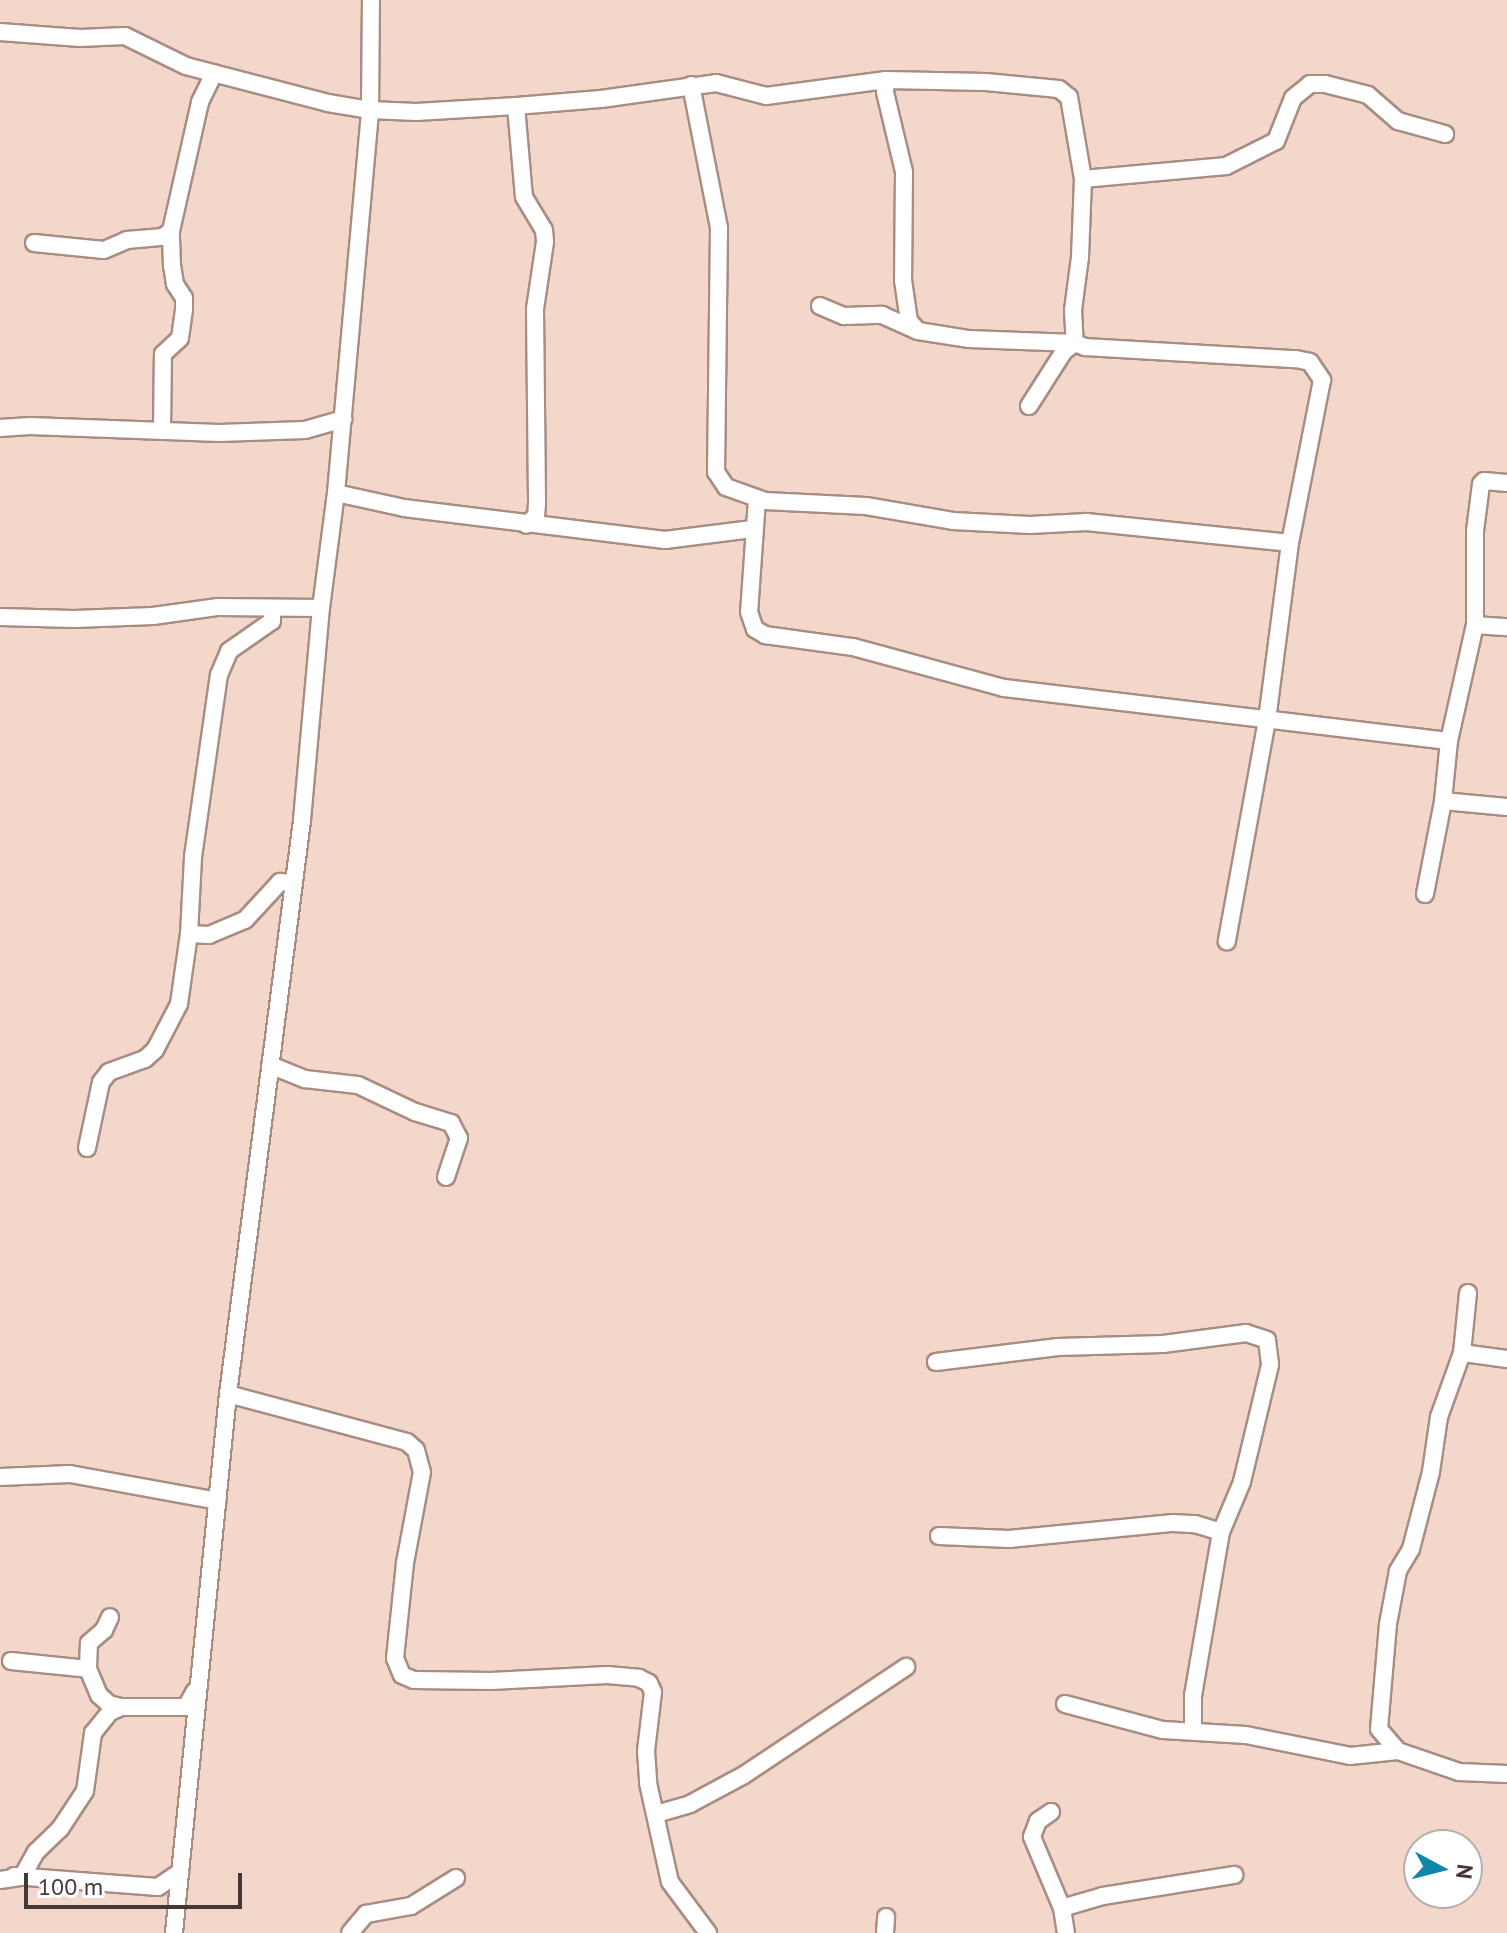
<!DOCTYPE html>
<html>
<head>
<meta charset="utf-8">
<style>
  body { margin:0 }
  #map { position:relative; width:1507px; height:1933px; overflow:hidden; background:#f3d7cb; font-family:"PT Sans",sans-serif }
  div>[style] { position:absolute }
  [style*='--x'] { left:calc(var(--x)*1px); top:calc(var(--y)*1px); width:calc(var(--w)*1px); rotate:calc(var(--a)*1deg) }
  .roads { filter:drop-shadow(2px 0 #a78d82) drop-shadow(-2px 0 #a78d82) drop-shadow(0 2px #a78d82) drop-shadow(0 -2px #a78d82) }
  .minor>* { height:16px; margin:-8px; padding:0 8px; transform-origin:8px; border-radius:8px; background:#fff }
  span { translate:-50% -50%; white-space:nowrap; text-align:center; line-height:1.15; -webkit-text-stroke:7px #fff; paint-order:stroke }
  .north { position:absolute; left:1403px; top:1829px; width:80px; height:80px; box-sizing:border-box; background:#fff; border:2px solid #b4afad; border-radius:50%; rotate:97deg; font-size:22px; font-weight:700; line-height:32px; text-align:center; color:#433833 }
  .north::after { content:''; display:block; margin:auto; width:28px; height:36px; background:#0f87ab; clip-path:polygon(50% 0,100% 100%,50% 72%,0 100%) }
  .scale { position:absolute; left:24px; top:1873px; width:218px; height:36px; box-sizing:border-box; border:4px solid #433833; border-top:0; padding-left:10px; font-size:24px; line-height:28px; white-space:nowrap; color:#433833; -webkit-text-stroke:6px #fff; paint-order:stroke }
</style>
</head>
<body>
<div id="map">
  <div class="roads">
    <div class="minor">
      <i style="--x:0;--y:32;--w:80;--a:4.3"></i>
      <i style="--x:80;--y:38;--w:45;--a:-2.5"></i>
      <i style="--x:125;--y:36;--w:68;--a:26.2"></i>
      <i style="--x:186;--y:66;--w:147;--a:14.6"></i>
      <i style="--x:328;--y:103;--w:43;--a:9.5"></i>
      <i style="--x:370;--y:110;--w:46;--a:2.5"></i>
      <i style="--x:416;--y:112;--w:100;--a:-3.4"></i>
      <i style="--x:516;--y:106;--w:85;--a:-4.7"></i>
      <i style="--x:601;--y:99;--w:116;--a:-7.9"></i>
      <i style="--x:716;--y:83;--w:52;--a:14.6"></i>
      <i style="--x:766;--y:96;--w:121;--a:-7.6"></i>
      <i style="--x:886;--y:80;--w:100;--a:1.1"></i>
      <i style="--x:986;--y:82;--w:73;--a:5.5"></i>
      <i style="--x:1059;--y:89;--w:13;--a:39"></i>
      <i style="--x:1069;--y:97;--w:83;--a:80.3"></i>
      <i style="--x:1083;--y:179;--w:78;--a:92.2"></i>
      <i style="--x:1080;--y:257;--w:53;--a:97.5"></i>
      <i style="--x:1073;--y:310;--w:33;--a:87"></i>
      <i style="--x:1075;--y:343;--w:11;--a:22"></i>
      <i style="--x:1085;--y:347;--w:211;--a:3.3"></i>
      <i style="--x:1296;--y:359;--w:14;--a:12"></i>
      <i style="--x:1310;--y:362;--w:22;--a:56"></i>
      <i style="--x:1322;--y:380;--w:166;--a:101.1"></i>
      <i style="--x:1290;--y:543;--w:178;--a:97.4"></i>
      <i style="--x:1267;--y:720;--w:225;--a:100.3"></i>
      <i style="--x:886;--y:80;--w:12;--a:95"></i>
      <i style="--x:885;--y:92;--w:82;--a:76.6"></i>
      <i style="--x:904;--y:172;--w:108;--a:90.5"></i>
      <i style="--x:903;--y:280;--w:41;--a:81.7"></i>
      <i style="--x:909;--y:321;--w:12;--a:48"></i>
      <i style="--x:691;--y:85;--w:146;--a:78.9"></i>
      <i style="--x:719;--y:228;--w:244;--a:90.7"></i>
      <i style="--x:716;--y:472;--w:18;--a:56"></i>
      <i style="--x:726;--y:487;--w:41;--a:19.7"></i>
      <i style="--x:765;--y:501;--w:101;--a:2.8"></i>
      <i style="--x:866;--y:506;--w:88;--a:9.8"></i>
      <i style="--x:953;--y:521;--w:77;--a:3"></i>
      <i style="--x:1030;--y:525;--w:57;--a:-3"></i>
      <i style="--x:1087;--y:522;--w:204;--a:5.9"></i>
      <i style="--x:516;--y:106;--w:91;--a:85"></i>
      <i style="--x:524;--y:197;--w:39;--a:59"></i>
      <i style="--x:544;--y:230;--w:12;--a:85"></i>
      <i style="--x:545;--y:242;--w:68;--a:98.5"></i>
      <i style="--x:535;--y:309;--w:194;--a:89.4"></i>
      <i style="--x:537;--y:503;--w:13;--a:94"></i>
      <i style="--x:536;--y:516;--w:13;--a:138"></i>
      <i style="--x:1083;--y:179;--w:144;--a:-5.2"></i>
      <i style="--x:1226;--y:166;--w:56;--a:-26.6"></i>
      <i style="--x:1276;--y:141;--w:46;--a:-68.4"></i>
      <i style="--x:1293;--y:98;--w:22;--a:-39"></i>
      <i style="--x:1310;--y:84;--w:15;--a:0"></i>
      <i style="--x:1325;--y:84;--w:44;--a:14.3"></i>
      <i style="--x:1368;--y:95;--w:40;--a:41"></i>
      <i style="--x:1398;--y:121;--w:49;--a:15.5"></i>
      <i style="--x:34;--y:243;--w:70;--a:5.7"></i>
      <i style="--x:104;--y:250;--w:25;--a:-23"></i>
      <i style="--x:127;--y:240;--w:36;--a:-5"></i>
      <i style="--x:163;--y:237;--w:10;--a:-37"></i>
      <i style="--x:171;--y:231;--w:132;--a:-77.3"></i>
      <i style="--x:200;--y:102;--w:32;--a:-64"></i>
      <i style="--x:820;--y:306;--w:26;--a:23"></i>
      <i style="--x:844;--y:316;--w:38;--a:-2"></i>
      <i style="--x:882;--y:315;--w:39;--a:24"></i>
      <i style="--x:918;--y:331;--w:52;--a:8.9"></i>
      <i style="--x:969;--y:339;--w:106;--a:2.2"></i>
      <i style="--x:1029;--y:406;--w:65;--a:-57.5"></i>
      <i style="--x:1064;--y:351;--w:14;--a:-36"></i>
      <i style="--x:0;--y:428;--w:30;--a:-4"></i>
      <i style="--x:30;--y:426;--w:189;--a:2.1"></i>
      <i style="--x:219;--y:433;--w:86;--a:-2"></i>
      <i style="--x:305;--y:430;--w:40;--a:-16"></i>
      <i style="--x:162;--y:431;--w:77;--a:-89.3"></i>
      <i style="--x:163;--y:354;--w:23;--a:-43"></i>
      <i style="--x:180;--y:338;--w:29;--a:-82"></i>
      <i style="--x:184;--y:309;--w:11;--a:-90"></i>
      <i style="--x:184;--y:298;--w:17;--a:-123"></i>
      <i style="--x:175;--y:284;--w:18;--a:-99"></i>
      <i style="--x:172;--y:266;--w:35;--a:-92"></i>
      <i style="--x:336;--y:493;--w:70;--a:12.4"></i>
      <i style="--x:404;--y:508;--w:263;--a:7"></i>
      <i style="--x:665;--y:540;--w:88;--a:-7.2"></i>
      <i style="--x:757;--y:499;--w:113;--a:94"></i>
      <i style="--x:749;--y:612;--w:18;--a:71"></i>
      <i style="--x:755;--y:629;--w:12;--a:31"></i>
      <i style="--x:765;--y:635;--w:89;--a:7.8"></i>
      <i style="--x:853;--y:647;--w:156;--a:15.2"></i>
      <i style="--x:1004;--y:688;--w:448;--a:6.8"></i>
      <i style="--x:0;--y:617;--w:74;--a:1.5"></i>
      <i style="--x:74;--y:619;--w:79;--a:-2.2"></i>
      <i style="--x:153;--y:616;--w:66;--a:-7.9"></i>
      <i style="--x:218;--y:607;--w:103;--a:0.6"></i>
      <i style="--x:1475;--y:625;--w:32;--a:4"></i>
      <i style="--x:1443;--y:801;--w:64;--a:5.4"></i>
      <i style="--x:1425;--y:894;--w:95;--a:-79"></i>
      <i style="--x:1443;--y:801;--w:60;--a:-84.3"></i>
      <i style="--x:1449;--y:741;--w:119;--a:-77.4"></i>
      <i style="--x:1475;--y:625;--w:94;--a:-90"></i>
      <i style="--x:1475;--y:531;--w:47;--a:-82.7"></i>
      <i style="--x:1481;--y:484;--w:4;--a:-45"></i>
      <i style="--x:1484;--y:481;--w:23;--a:5"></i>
      <i style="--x:189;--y:934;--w:20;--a:3"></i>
      <i style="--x:209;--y:935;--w:39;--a:-23"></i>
      <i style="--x:245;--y:920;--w:52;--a:-47.4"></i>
      <i style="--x:280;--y:882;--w:12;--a:5"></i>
      <i style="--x:270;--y:1065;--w:38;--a:22"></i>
      <i style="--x:305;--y:1079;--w:53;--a:6.5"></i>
      <i style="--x:358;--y:1085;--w:63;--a:25.3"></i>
      <i style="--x:415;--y:1112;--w:38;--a:17"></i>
      <i style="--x:451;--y:1123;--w:17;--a:62"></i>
      <i style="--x:459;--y:1138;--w:41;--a:108.4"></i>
      <i style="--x:87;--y:1148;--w:67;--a:-78"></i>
      <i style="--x:101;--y:1082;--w:13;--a:-51"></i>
      <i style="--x:109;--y:1072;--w:38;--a:-20"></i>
      <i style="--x:145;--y:1059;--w:13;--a:-42"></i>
      <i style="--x:155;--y:1050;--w:52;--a:-62.4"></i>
      <i style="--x:179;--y:1004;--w:71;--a:-81.9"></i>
      <i style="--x:189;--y:934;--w:77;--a:-87"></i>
      <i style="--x:193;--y:857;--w:184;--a:-81.9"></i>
      <i style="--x:219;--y:675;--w:26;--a:-67"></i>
      <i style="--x:229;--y:651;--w:52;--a:-34.9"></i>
      <i style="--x:272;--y:621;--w:13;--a:-90"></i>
      <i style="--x:1468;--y:1293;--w:60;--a:95.7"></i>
      <i style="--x:1462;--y:1353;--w:68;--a:109.8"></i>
      <i style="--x:1439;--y:1417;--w:56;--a:98.3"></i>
      <i style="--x:1431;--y:1472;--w:80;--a:104.6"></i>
      <i style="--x:1411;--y:1549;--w:26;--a:121"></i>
      <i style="--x:1398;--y:1571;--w:54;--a:100.7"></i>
      <i style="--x:1388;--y:1624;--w:105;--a:94.9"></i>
      <i style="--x:1379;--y:1729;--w:29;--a:49"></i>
      <i style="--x:1398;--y:1751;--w:65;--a:19"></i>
      <i style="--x:1459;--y:1772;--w:48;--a:2.4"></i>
      <i style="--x:1462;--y:1353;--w:45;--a:7.6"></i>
      <i style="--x:936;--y:1362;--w:123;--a:-7"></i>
      <i style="--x:1058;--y:1347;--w:105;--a:-1.6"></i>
      <i style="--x:1163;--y:1344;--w:84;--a:-7.5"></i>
      <i style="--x:1246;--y:1333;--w:22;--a:18"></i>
      <i style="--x:1267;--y:1340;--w:25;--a:83"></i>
      <i style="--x:1270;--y:1365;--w:120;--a:103.5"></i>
      <i style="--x:1242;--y:1482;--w:54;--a:112.8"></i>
      <i style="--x:1221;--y:1532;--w:165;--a:99.7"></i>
      <i style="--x:1193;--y:1695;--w:35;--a:90"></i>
      <i style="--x:228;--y:1394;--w:185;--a:15"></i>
      <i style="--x:407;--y:1442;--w:12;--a:42"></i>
      <i style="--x:416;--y:1450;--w:23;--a:75"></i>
      <i style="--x:422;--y:1472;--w:93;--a:100.6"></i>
      <i style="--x:405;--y:1563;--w:96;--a:96"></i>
      <i style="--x:395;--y:1658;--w:18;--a:68"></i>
      <i style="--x:402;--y:1675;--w:13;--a:23"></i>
      <i style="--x:414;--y:1680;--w:77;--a:0.7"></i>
      <i style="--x:491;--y:1681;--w:116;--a:-3"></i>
      <i style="--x:607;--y:1675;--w:32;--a:5"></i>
      <i style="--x:639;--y:1678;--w:11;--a:27"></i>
      <i style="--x:649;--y:1683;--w:10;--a:66"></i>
      <i style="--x:653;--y:1692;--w:59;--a:96.8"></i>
      <i style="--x:646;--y:1751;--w:32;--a:86"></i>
      <i style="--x:648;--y:1783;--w:101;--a:77.5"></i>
      <i style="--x:670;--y:1882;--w:64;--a:53.3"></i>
      <i style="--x:0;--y:1477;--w:70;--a:-2.5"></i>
      <i style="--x:70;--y:1474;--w:150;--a:10.3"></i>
      <i style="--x:939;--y:1536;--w:70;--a:2.5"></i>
      <i style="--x:1009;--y:1539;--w:165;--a:-5.6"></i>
      <i style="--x:1173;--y:1523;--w:22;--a:3"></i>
      <i style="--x:1195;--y:1524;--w:27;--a:17"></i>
      <i style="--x:11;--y:1661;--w:77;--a:5.9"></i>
      <i style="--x:88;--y:1669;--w:28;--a:67"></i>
      <i style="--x:99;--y:1695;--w:13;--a:42"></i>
      <i style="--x:109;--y:1704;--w:12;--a:14"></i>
      <i style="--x:121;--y:1707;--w:65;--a:0"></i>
      <i style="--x:186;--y:1707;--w:18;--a:-61"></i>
      <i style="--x:88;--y:1669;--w:26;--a:-88"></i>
      <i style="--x:89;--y:1643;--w:20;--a:-41"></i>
      <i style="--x:104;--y:1630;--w:14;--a:-65"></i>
      <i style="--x:1065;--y:1704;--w:101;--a:14.9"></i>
      <i style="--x:1163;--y:1730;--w:83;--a:3.4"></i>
      <i style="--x:1246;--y:1735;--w:106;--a:11.4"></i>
      <i style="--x:1350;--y:1756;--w:48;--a:-5.9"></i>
      <i style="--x:1051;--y:1812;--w:16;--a:145"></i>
      <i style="--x:1038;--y:1821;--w:17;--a:111"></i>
      <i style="--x:1032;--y:1837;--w:77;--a:67.1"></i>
      <i style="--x:1062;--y:1908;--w:25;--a:81"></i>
      <i style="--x:656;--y:1814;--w:35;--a:-16"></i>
      <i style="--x:690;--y:1804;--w:61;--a:-28.2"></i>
      <i style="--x:744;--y:1775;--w:195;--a:-33.7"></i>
      <i style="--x:14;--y:1876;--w:144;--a:4.4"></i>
      <i style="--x:158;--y:1887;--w:27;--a:-34"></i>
      <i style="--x:0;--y:1880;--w:22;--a:-8"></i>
      <i style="--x:22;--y:1877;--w:29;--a:-61"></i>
      <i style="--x:36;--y:1852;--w:33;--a:-44"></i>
      <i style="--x:60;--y:1829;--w:45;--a:-56.7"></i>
      <i style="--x:85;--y:1791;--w:59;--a:-82.1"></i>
      <i style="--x:93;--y:1733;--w:27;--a:-51"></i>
      <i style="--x:110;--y:1712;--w:12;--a:-24"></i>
      <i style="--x:1062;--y:1908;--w:43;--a:-16.3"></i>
      <i style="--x:1103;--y:1896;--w:133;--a:-9.1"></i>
      <i style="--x:174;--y:1933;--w:542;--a:-84.28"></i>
      <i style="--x:228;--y:1394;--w:579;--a:-82.65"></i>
      <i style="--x:302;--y:820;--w:213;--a:-84.9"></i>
      <i style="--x:321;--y:608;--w:116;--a:-82.6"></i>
      <i style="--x:336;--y:493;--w:385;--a:-84.9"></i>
      <i style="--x:370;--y:110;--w:110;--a:-89.5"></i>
      <i style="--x:350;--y:1933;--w:25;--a:-50"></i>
      <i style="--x:366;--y:1914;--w:46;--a:-10.1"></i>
      <i style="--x:411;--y:1906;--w:53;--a:-31.9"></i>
      <i style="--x:885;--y:1933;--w:16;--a:-86"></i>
    </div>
  </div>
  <div class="north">N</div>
  <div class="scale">100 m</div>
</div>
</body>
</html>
